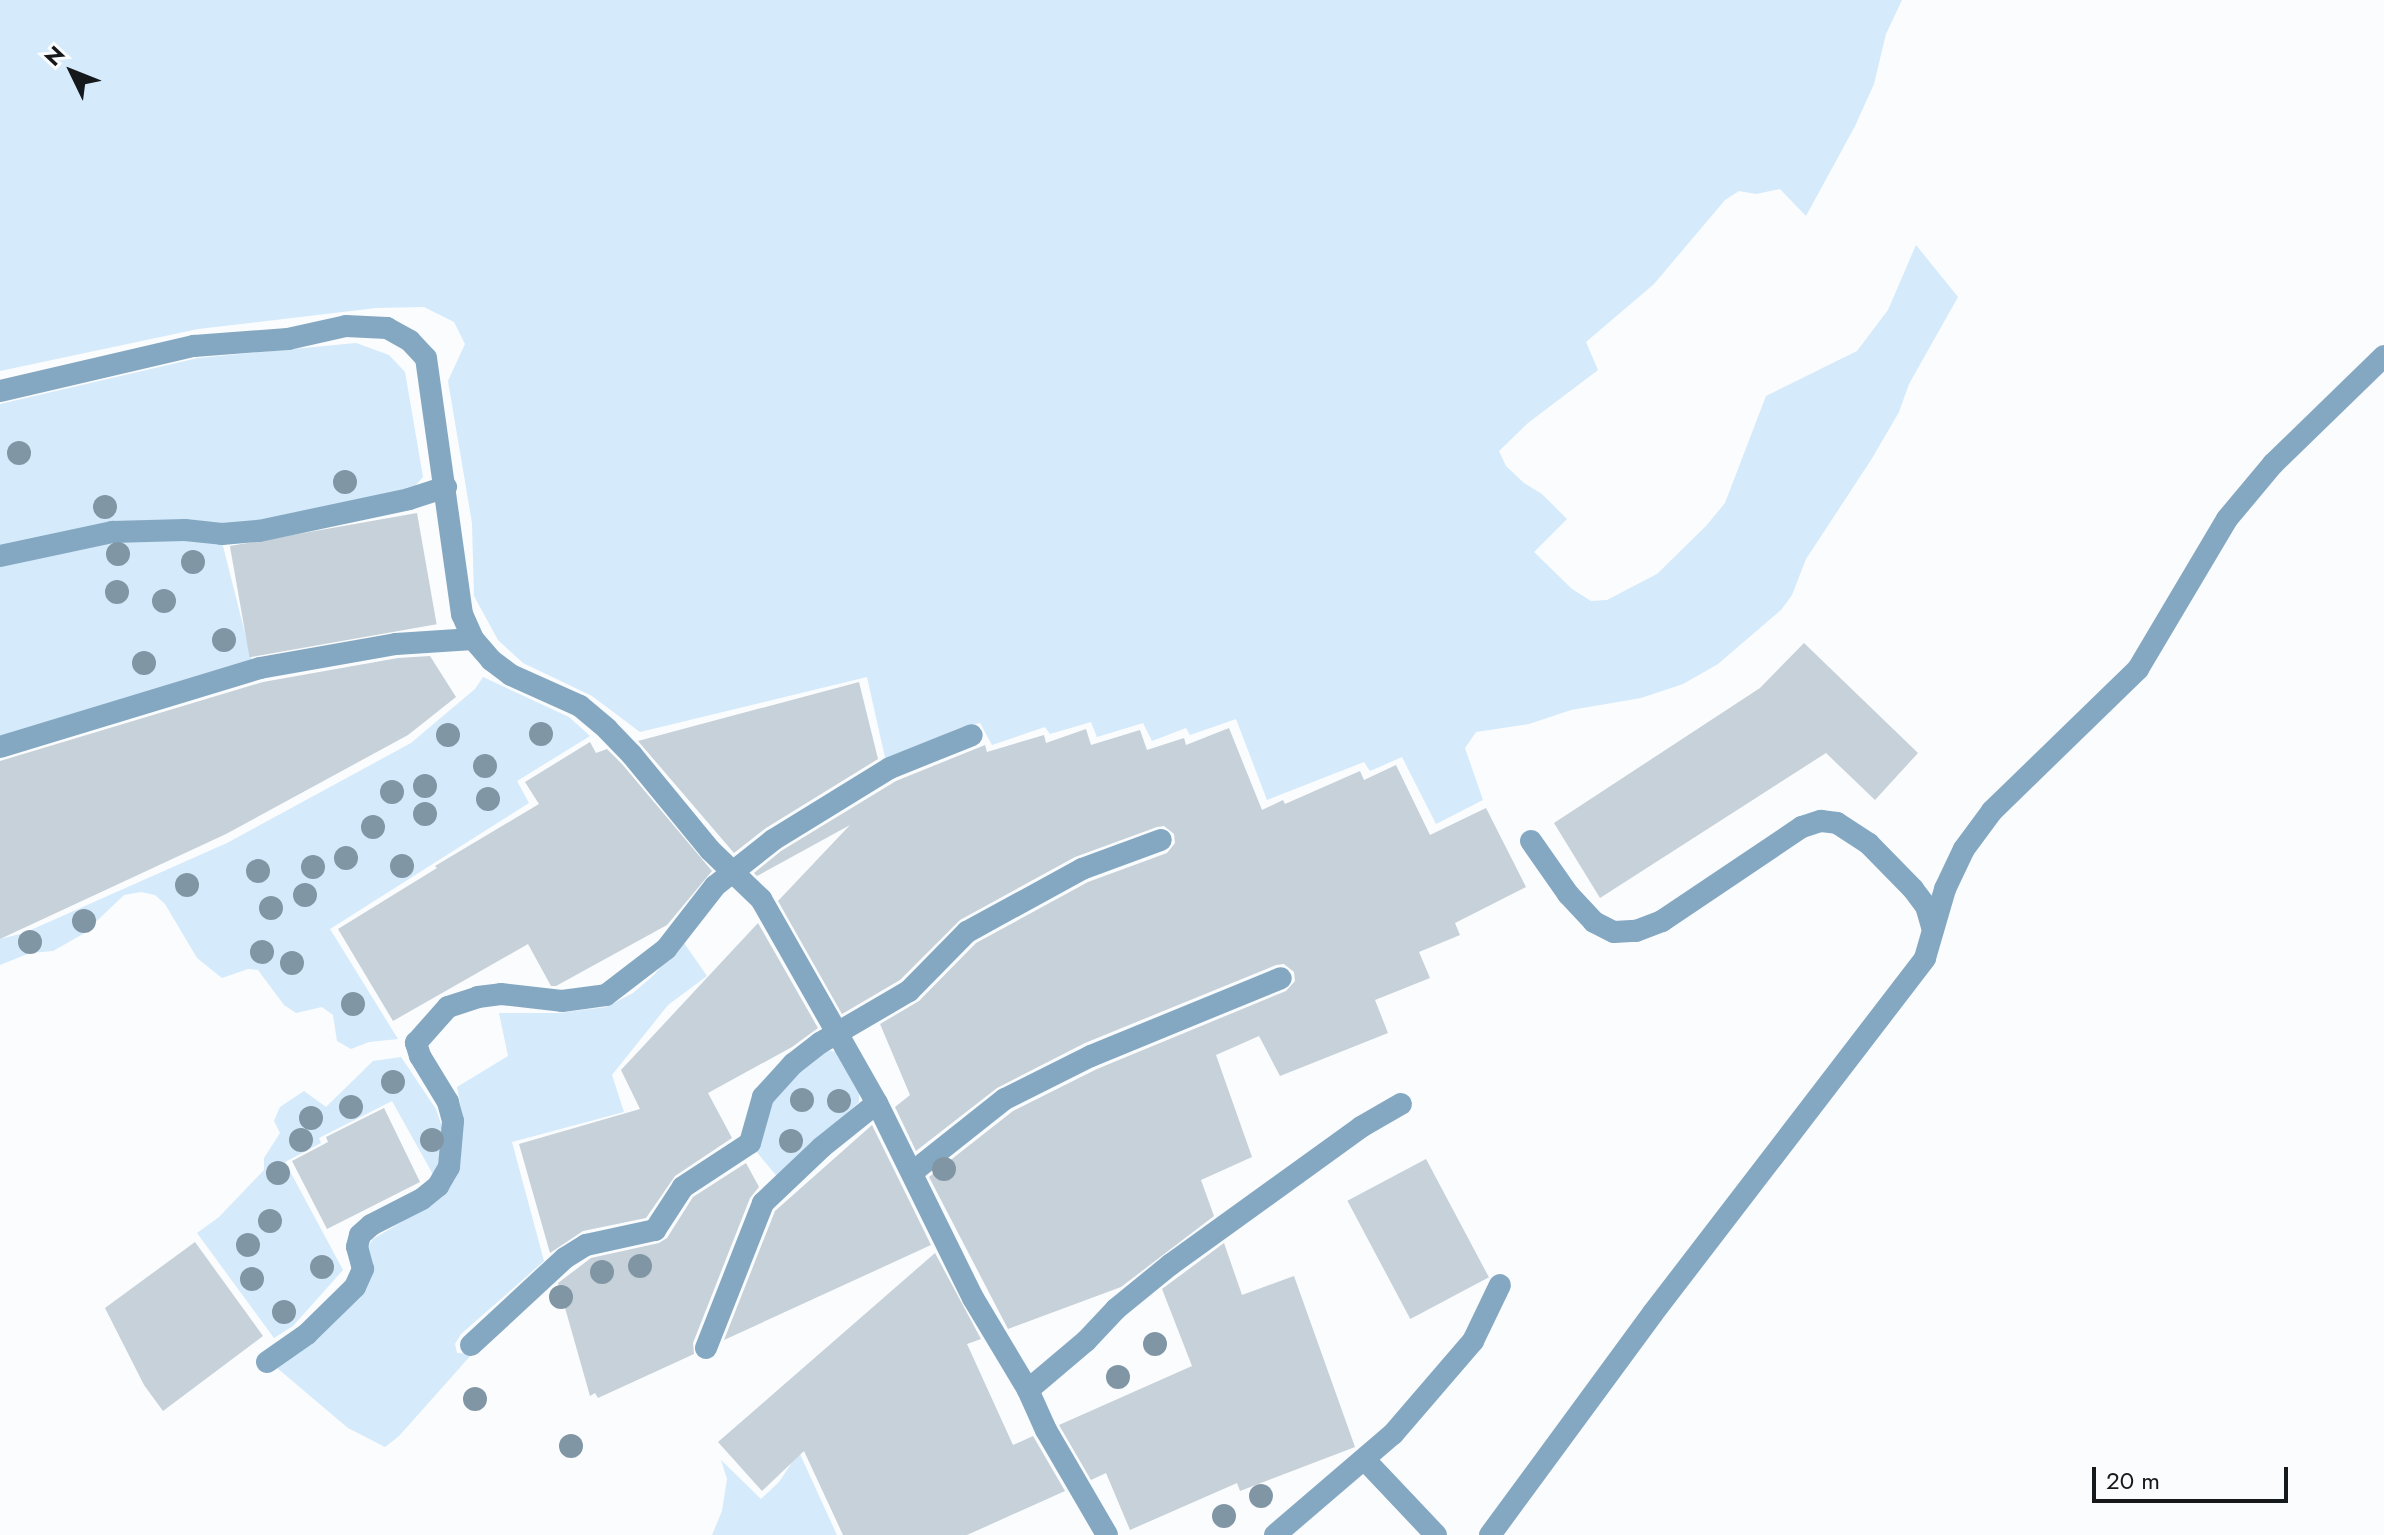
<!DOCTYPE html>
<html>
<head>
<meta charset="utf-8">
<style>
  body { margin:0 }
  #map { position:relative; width:2384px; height:1535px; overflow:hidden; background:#fafcfe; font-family:Jost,sans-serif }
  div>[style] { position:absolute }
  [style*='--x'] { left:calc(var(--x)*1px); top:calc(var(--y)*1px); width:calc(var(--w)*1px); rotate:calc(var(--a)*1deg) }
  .green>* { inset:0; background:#d5eafa }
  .building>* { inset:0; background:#c6d1d9; transform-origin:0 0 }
  .service>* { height:22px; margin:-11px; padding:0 11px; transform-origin:11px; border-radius:11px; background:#85a8c2 }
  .minor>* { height:22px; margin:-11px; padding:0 11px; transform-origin:11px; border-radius:11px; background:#85a8c2 }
  .trees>* { width:24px; height:24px; margin:-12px; border-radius:50%; background:#8196a5 }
  span { translate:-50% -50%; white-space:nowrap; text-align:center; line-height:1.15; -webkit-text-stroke:6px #fafcfe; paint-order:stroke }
  .north { position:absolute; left:32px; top:32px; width:80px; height:80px; -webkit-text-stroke:6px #fafcfe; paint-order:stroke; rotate:313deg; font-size:22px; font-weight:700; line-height:32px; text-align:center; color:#15191c }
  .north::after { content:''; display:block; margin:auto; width:28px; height:36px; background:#15191c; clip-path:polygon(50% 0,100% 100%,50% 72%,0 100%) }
  .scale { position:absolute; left:2092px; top:1467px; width:196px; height:36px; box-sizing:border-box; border:4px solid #15191c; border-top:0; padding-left:10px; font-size:24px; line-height:28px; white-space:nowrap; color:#15191c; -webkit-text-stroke:6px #fafcfe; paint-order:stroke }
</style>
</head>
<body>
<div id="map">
  <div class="green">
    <i style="clip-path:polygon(0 0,1902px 0,1886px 34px,1874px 84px,1855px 126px,1806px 216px,1780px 189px,1756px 194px,1739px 191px,1725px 200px,1654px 284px,1586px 342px,1598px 370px,1528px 423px,1499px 451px,1506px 466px,1524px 483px,1542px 494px,1567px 519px,1534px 552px,1572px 589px,1591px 601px,1607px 600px,1657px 574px,1706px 526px,1725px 503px,1766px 396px,1857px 351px,1888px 310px,1916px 245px,1958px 297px,1909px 384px,1899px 412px,1871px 460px,1806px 559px,1792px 595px,1781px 610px,1718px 664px,1683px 684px,1641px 698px,1571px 710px,1529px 724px,1476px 732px,1465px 748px,1483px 800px,1436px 824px,1402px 757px,1370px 771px,1364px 762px,1267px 800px,1236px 719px,1190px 735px,1186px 728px,1152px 741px,1143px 723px,1097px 737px,1091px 722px,1050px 734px,1045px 727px,992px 745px,980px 723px,959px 728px,886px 762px,867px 677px,640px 732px,592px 696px,523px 663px,498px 640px,474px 596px,472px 523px,448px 381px,465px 344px,454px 322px,424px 307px,376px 308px,198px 329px,0 371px)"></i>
    <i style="clip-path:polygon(356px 343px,389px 355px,405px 372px,423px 477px,408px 494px,257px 525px,0 550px,0 404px,198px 358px)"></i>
    <i style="clip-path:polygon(112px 538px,222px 542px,253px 665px,0 741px,0 562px)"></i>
    <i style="clip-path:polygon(483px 677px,569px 717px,590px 736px,517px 781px,529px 803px,330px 929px,398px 1039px,369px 1042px,351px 1049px,337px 1041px,333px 1015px,322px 1007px,296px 1013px,284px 1005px,258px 970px,248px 969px,222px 978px,197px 958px,165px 904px,155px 895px,141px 892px,124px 895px,83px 934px,53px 951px,30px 953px,0 965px,0 939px,24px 933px,227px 843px,411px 743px,475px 689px)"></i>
    <i style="clip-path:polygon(682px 940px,707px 976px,668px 1005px,612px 1075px,624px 1112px,512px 1142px,544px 1261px,461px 1334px,455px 1344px,457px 1353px,472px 1354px,399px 1436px,385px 1447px,348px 1428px,277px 1368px,312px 1343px,373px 1239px,415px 1214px,462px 1113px,457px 1087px,508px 1056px,499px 1013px,559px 1013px,606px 1007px,633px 993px,655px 974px)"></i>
    <i style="clip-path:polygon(827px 1050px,836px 1052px,859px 1093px,859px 1102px,780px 1180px,755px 1150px,765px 1110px,804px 1065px)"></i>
    <i style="clip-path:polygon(401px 1057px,436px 1109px,442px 1127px,440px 1169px,435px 1178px,392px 1101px,319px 1138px,321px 1143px,285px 1162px,343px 1270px,293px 1326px,274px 1338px,197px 1233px,219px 1217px,264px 1170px,264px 1158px,280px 1133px,274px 1121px,280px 1107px,304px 1091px,326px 1107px,373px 1061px)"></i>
    <i style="clip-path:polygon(799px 1452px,837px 1535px,712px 1535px,722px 1511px,727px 1479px,721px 1460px,761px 1499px,779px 1482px)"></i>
  </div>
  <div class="building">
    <i style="left:417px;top:513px;width:113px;height:190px;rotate:80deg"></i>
    <i style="clip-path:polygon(1804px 643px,1918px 753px,1875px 800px,1826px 753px,1600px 898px,1554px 823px,1760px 688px)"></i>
    <i style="clip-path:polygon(430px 656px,456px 697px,408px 735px,226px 834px,0 939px,0 761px,263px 682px,398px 658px)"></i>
    <i style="clip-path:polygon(859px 682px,878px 759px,766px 828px,734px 853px,638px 741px)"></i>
    <i style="clip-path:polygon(1229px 728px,1262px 810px,1283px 800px,1285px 804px,1360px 771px,1364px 780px,1396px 765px,1430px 835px,1486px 808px,1526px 887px,1455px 923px,1460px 935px,1419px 952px,1430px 978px,1375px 1000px,1388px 1033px,1280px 1076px,1259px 1036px,1216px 1055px,1252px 1157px,1201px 1180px,1214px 1216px,1121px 1287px,1008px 1329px,929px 1177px,1013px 1111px,1097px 1069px,1286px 991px,1295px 981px,1294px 972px,1284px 964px,1276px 965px,1085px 1043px,997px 1088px,916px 1151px,895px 1107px,910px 1095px,880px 1024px,919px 1001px,976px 943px,1088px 882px,1167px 853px,1175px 843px,1174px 834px,1164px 826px,1157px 827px,1075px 857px,960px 920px,900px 980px,842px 1014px,778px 901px,850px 825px,757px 876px,754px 873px,781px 851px,896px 781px,985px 745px,987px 752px,1044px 735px,1046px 743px,1086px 729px,1091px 745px,1140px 730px,1147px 750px,1184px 738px,1186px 745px)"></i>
    <i style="clip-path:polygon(590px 742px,596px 753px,607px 749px,622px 764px,712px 871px,667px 925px,556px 986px,551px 986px,528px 944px,393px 1021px,338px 929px,437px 868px,435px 866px,539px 804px,525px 782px)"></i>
    <i style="clip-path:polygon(758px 923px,818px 1028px,792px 1047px,708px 1093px,732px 1138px,675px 1176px,646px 1218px,583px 1231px,550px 1253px,519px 1144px,640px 1109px,621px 1070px)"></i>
    <i style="clip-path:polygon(384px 1108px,420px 1182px,327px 1229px,292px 1161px,328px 1142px,326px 1137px)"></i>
    <i style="clip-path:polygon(872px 1125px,931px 1245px,724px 1340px,775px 1211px)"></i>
    <i style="left:1426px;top:1159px;width:134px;height:89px;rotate:62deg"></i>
    <i style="clip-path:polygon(746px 1163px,759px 1187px,750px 1198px,693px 1343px,694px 1354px,598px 1398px,595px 1393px,590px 1396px,558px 1283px,591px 1258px,659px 1243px,667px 1238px,693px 1197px)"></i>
    <i style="clip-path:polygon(195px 1242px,263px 1336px,163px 1411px,144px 1385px,105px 1308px)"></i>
    <i style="clip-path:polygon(1224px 1243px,1242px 1295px,1294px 1276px,1355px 1447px,1240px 1491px,1237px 1483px,1130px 1530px,1106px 1473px,1091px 1480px,1059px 1425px,1192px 1366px,1162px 1289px)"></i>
    <i style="clip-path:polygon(935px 1253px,981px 1339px,967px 1344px,1013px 1445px,1033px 1436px,1065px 1491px,967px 1535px,843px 1535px,804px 1451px,762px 1491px,718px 1442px)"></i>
  </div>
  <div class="service">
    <i style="--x:0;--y:556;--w:115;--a:-12.1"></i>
    <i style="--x:112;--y:532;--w:73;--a:-1.6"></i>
    <i style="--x:185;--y:530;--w:37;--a:6"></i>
    <i style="--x:222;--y:534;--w:37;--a:-5"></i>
    <i style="--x:259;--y:531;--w:153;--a:-12"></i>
    <i style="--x:409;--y:499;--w:39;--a:-18"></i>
    <i style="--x:0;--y:747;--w:272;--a:-16.9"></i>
    <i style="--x:260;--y:668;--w:138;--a:-10"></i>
    <i style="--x:396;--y:644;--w:77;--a:-3.7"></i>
    <i style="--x:1531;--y:841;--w:65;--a:55.1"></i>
    <i style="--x:1568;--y:894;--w:38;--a:47"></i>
    <i style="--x:1594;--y:922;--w:22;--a:27"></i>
    <i style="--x:1614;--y:932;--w:22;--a:-3"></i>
    <i style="--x:1636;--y:931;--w:28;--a:-21"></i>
    <i style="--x:1662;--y:921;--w:169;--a:-33.9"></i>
    <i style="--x:1802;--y:827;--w:20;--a:-18"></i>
    <i style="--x:1821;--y:821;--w:16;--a:7"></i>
    <i style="--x:1837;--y:823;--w:38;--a:33"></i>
    <i style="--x:1869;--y:844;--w:63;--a:45.6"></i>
    <i style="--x:1913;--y:889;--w:21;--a:53"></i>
    <i style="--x:1926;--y:906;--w:25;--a:74"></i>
    <i style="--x:914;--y:1171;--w:116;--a:-38.4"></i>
    <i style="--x:1005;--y:1099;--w:96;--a:-26.6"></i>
    <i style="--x:1091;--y:1056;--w:205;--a:-22.3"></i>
    <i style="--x:471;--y:1345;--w:128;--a:-42.8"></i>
    <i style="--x:565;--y:1258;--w:25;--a:-32"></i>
    <i style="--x:586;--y:1245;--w:71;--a:-12.3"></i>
    <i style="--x:655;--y:1230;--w:51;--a:-56.9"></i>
    <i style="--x:683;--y:1187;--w:80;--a:-33.3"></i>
    <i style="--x:750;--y:1143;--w:48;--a:-74.2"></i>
    <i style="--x:763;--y:1097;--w:45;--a:-47.7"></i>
    <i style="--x:793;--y:1064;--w:34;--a:-38"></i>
    <i style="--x:820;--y:1043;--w:103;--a:-30.3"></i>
    <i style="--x:909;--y:991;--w:83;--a:-45.5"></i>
    <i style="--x:967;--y:932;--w:131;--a:-28.7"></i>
    <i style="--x:1082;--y:869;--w:84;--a:-20.2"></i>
    <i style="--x:706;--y:1348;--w:156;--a:-68.5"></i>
    <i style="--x:763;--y:1203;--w:81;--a:-43.5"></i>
    <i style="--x:822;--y:1147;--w:70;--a:-38.7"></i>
    <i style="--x:267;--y:1362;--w:49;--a:-35"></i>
    <i style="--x:307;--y:1334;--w:67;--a:-44.4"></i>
    <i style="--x:355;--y:1287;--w:20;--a:-66"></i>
    <i style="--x:363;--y:1269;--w:23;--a:-105"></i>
    <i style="--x:357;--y:1247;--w:12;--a:-76"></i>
    <i style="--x:360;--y:1235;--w:15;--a:-42"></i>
    <i style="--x:371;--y:1225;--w:57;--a:-27"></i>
    <i style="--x:422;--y:1199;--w:21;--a:-39"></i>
    <i style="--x:438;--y:1186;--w:22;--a:-60"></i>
    <i style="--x:449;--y:1167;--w:46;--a:-85"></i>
    <i style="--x:453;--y:1121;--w:20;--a:-105"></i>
    <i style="--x:448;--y:1102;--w:54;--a:-121.3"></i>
    <i style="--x:420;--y:1056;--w:14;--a:-107"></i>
    <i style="--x:416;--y:1043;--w:48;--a:-48.4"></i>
    <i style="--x:448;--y:1007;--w:32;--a:-18"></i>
    <i style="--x:478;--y:997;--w:23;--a:-7"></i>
    <i style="--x:501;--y:994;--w:61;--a:6.5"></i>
    <i style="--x:562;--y:1001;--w:44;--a:-7.8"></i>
    <i style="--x:606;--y:995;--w:76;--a:-37.5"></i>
    <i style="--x:666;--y:949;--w:80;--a:-52.1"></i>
    <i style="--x:715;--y:886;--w:74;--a:-38.4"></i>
    <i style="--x:773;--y:840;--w:137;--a:-31.6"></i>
    <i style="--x:890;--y:768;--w:88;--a:-21.9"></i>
    <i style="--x:1028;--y:1390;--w:76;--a:-40.2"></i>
    <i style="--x:1086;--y:1341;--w:44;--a:-46.8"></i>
    <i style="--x:1116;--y:1309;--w:70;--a:-39.2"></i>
    <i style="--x:1170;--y:1265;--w:236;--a:-35.8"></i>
    <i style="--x:1361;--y:1127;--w:46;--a:-29.9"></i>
    <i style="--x:1366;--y:1461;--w:102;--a:46.6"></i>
    <i style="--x:1275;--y:1535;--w:155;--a:-40.6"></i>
    <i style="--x:1393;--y:1434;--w:123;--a:-49.3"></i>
    <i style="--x:1473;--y:1341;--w:62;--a:-64.3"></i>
  </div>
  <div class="minor">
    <i style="--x:0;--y:391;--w:199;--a:-13.1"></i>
    <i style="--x:194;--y:346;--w:94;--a:-4.3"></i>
    <i style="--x:288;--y:339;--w:59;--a:-12.6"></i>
    <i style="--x:346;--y:326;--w:41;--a:2.8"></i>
    <i style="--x:387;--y:328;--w:26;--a:29"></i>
    <i style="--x:410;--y:341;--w:23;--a:47"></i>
    <i style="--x:426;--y:358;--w:259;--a:82"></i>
    <i style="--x:462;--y:614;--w:27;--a:66"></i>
    <i style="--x:473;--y:639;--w:28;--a:49"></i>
    <i style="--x:491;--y:660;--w:25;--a:37"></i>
    <i style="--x:511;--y:675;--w:76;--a:24.2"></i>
    <i style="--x:580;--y:706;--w:35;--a:40"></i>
    <i style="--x:607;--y:729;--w:36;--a:46"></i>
    <i style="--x:632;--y:755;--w:123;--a:50.6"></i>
    <i style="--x:710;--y:850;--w:71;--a:43.9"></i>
    <i style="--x:761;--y:899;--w:235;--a:60.4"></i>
    <i style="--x:877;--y:1103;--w:217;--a:63.8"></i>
    <i style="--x:973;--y:1298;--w:107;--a:59.1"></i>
    <i style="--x:1028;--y:1390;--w:44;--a:65.8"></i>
    <i style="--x:1046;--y:1430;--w:121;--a:59.8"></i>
    <i style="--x:1490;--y:1535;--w:275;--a:-53.7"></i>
    <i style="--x:1653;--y:1313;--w:447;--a:-52.5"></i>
    <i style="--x:1925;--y:958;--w:72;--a:-73.8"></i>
    <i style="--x:1945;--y:889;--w:44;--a:-64.6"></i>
    <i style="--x:1964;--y:849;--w:47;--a:-53.6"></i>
    <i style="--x:1992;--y:811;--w:204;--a:-44.2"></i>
    <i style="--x:2138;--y:669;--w:174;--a:-59.3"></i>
    <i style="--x:2227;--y:519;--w:72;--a:-50.1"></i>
    <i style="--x:2273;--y:464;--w:155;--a:-44.2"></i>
  </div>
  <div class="trees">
    <i style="left:19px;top:453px"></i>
    <i style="left:345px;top:482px"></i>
    <i style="left:105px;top:507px"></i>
    <i style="left:118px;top:554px"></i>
    <i style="left:193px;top:562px"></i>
    <i style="left:117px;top:592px"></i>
    <i style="left:164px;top:601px"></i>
    <i style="left:224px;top:640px"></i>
    <i style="left:144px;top:663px"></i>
    <i style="left:541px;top:734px"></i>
    <i style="left:448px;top:735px"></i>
    <i style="left:485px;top:766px"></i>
    <i style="left:425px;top:786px"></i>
    <i style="left:392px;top:792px"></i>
    <i style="left:488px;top:799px"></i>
    <i style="left:425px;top:814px"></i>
    <i style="left:373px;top:827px"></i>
    <i style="left:346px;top:858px"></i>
    <i style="left:402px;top:866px"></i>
    <i style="left:313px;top:867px"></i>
    <i style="left:258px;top:871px"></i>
    <i style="left:187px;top:885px"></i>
    <i style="left:305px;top:895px"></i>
    <i style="left:271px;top:908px"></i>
    <i style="left:84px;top:921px"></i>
    <i style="left:30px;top:942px"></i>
    <i style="left:262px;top:952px"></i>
    <i style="left:292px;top:963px"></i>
    <i style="left:353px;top:1004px"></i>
    <i style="left:393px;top:1082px"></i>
    <i style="left:802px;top:1100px"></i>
    <i style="left:839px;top:1101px"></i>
    <i style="left:351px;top:1107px"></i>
    <i style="left:311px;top:1118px"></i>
    <i style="left:301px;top:1140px"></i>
    <i style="left:432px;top:1140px"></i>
    <i style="left:791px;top:1141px"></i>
    <i style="left:944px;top:1169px"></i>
    <i style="left:278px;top:1173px"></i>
    <i style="left:270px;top:1221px"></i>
    <i style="left:248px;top:1245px"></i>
    <i style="left:640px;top:1266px"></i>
    <i style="left:322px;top:1267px"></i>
    <i style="left:602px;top:1272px"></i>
    <i style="left:252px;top:1279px"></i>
    <i style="left:561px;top:1297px"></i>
    <i style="left:284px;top:1312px"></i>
    <i style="left:1155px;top:1344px"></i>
    <i style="left:1118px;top:1377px"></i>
    <i style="left:475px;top:1399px"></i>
    <i style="left:571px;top:1446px"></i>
    <i style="left:1261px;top:1496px"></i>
    <i style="left:1224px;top:1516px"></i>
  </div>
  <div class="north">N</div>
  <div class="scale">20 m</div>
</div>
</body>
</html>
